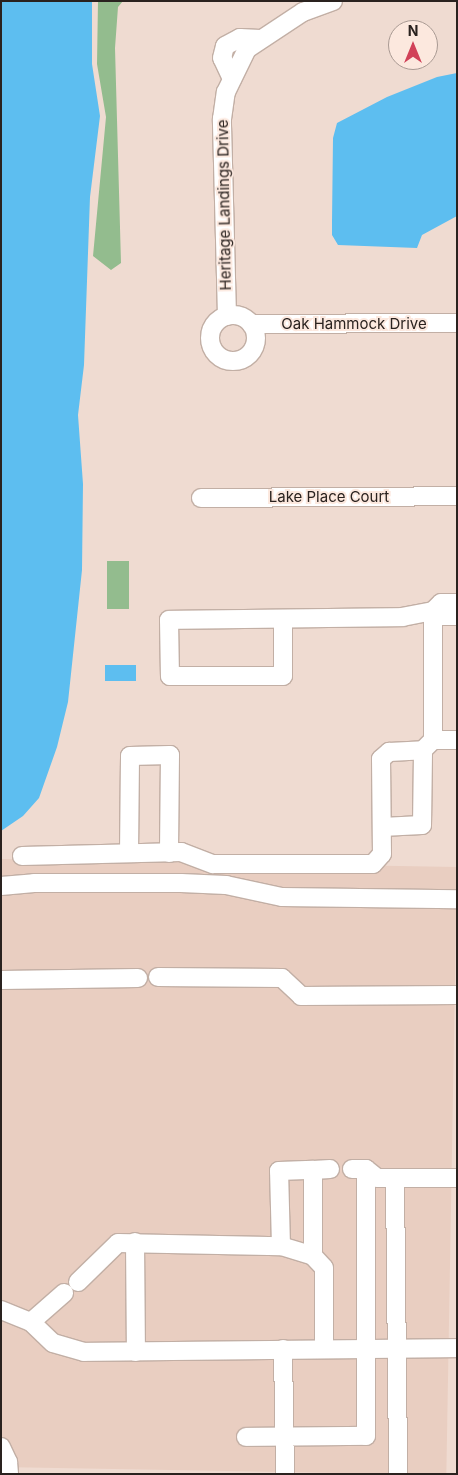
<!DOCTYPE html>
<html>
<head>
<meta charset="utf-8">
<style>
  body { margin:0 }
  #map { position:relative; width:458px; height:1475px; overflow:hidden; background:#efdbd1; font-family:Inter,sans-serif }
  div>[style] { position:absolute }
  [style*='--x'] { left:calc(var(--x)*1px); top:calc(var(--y)*1px); width:calc(var(--w)*1px); rotate:calc(var(--a)*1deg) }
  .built>* { inset:0; background:#e9cec1; transform-origin:0 0 }
  .green>* { inset:0; background:#93bc8e; transform-origin:0 0 }
  .water>* { inset:0; background:#5dbef0; transform-origin:0 0 }
  .roads { filter:drop-shadow(1px 0 #c2afa5) drop-shadow(-1px 0 #c2afa5) drop-shadow(0 1px #c2afa5) drop-shadow(0 -1px #c2afa5) }
  .minor>* { height:18px; margin:-9px; padding:0 9px; transform-origin:9px; border-radius:9px; background:#fff }
  .minor>.ring { margin:-9px; padding:0; box-sizing:content-box; background:none; border:18px solid #fff; border-radius:50% }
  span { translate:-50% -50%; white-space:nowrap; text-align:center; line-height:1.15; -webkit-text-stroke:4px #fce8de; paint-order:stroke }
  .street-label { font-size:15px; color:#2a221f }
  .frame { position:absolute; inset:0; border:2px solid #2a221f; pointer-events:none }
  .north { position:absolute; left:388px; top:20px; width:50px; height:50px; box-sizing:border-box; background:#fce8de; border:1px solid #a89992; border-radius:50%; rotate:0deg; font-size:14px; font-weight:700; line-height:20px; text-align:center; color:#2a221f }
  .north::after { content:''; display:block; margin:auto; width:18px; height:22px; background:#d14158; clip-path:polygon(50% 0,100% 100%,50% 72%,0 100%) }
</style>
</head>
<body>
<div id="map">
  <div class="built">
    <i style="left:1px;top:859px;width:456px;height:608px;rotate:1deg"></i>
  </div>
  <div class="green">
    <i style="clip-path:polygon(98px 1px,123px 1px,118px 7px,115px 48px,121px 263px,111px 270px,93px 256px,106px 117px,97px 64px)"></i>
    <i style="left:107px;top:561px;width:22px;height:48px"></i>
  </div>
  <div class="water">
    <i style="clip-path:polygon(1px 1px,92px 1px,92px 64px,100px 116px,90px 197px,84px 365px,78px 415px,83px 484px,82px 570px,68px 702px,57px 747px,39px 798px,23px 816px,1px 831px)"></i>
    <i style="clip-path:polygon(457px 73px,457px 216px,422px 235px,417px 248px,338px 245px,332px 235px,332px 221px,333px 138px,337px 123px,387px 97px,437px 77px)"></i>
    <i style="left:105px;top:665px;width:31px;height:16px"></i>
  </div>
  <div class="roads">
    <div class="minor">
      <i style="--x:232;--y:79;--w:23;--a:-115"></i>
      <i style="--x:222;--y:58;--w:12;--a:-76"></i>
      <i style="--x:225;--y:46;--w:17;--a:-28"></i>
      <i style="--x:240;--y:38;--w:20;--a:3"></i>
      <i class="ring" style="left:210px;top:315px;width:28px;height:28px"></i>
      <i style="--x:227;--y:316;--w:197;--a:-91.5"></i>
      <i style="--x:222;--y:119;--w:27;--a:-82"></i>
      <i style="--x:226;--y:92;--w:48;--a:-64"></i>
      <i style="--x:247;--y:49;--w:67;--a:-33.5"></i>
      <i style="--x:303;--y:12;--w:32;--a:-20"></i>
      <i style="--x:251;--y:324;--w:206;--a:-0.3"></i>
      <i style="--x:201;--y:498;--w:256;--a:-0.4"></i>
      <i style="--x:457;--y:603;--w:16;--a:180"></i>
      <i style="--x:441;--y:603;--w:11;--a:135"></i>
      <i style="--x:433;--y:611;--w:11;--a:27"></i>
      <i style="--x:443;--y:616;--w:14;--a:0"></i>
      <i style="--x:433;--y:740;--w:24;--a:0"></i>
      <i style="--x:382;--y:827;--w:40;--a:-2.9"></i>
      <i style="--x:422;--y:825;--w:75;--a:-89.2"></i>
      <i style="--x:129;--y:853;--w:97;--a:-89.4"></i>
      <i style="--x:130;--y:756;--w:40;--a:-1.4"></i>
      <i style="--x:170;--y:755;--w:98;--a:90.6"></i>
      <i style="--x:22;--y:856;--w:159;--a:-1.4"></i>
      <i style="--x:181;--y:852;--w:34;--a:21"></i>
      <i style="--x:213;--y:864;--w:160;--a:0"></i>
      <i style="--x:373;--y:864;--w:13;--a:-48"></i>
      <i style="--x:382;--y:854;--w:95;--a:-90.6"></i>
      <i style="--x:381;--y:759;--w:11;--a:-41"></i>
      <i style="--x:389;--y:752;--w:34;--a:-3"></i>
      <i style="--x:423;--y:750;--w:14;--a:-45"></i>
      <i style="--x:433;--y:740;--w:129;--a:-90"></i>
      <i style="--x:433;--y:611;--w:31;--a:169"></i>
      <i style="--x:403;--y:617;--w:234;--a:179.3"></i>
      <i style="--x:169;--y:620;--w:56;--a:89"></i>
      <i style="--x:170;--y:676;--w:113;--a:0"></i>
      <i style="--x:283;--y:676;--w:57;--a:-90"></i>
      <i style="--x:1;--y:886;--w:33;--a:-5"></i>
      <i style="--x:34;--y:883;--w:147;--a:0"></i>
      <i style="--x:181;--y:883;--w:45;--a:2.5"></i>
      <i style="--x:226;--y:885;--w:57;--a:12.1"></i>
      <i style="--x:282;--y:897;--w:175;--a:0.7"></i>
      <i style="--x:158;--y:977;--w:124;--a:0.5"></i>
      <i style="--x:282;--y:978;--w:26;--a:43"></i>
      <i style="--x:301;--y:996;--w:156;--a:-0.4"></i>
      <i style="--x:1;--y:980;--w:137;--a:-0.8"></i>
      <i style="--x:352;--y:1169;--w:14;--a:0"></i>
      <i style="--x:366;--y:1169;--w:14;--a:39"></i>
      <i style="--x:377;--y:1178;--w:80;--a:0"></i>
      <i style="--x:313;--y:1170;--w:17;--a:-3"></i>
      <i style="--x:395;--y:1178;--w:296;--a:89.4"></i>
      <i style="--x:135;--y:1242;--w:110;--a:89.5"></i>
      <i style="--x:281;--y:1246;--w:75;--a:-91.5"></i>
      <i style="--x:279;--y:1171;--w:34;--a:-2"></i>
      <i style="--x:313;--y:1170;--w:86;--a:90"></i>
      <i style="--x:78;--y:1282;--w:56;--a:-44.3"></i>
      <i style="--x:118;--y:1243;--w:163;--a:1.1"></i>
      <i style="--x:281;--y:1246;--w:34;--a:17"></i>
      <i style="--x:313;--y:1256;--w:16;--a:47"></i>
      <i style="--x:324;--y:1268;--w:80;--a:90"></i>
      <i style="--x:1;--y:1310;--w:32;--a:22"></i>
      <i style="--x:31;--y:1322;--w:30;--a:44"></i>
      <i style="--x:53;--y:1343;--w:32;--a:16"></i>
      <i style="--x:84;--y:1352;--w:373;--a:-0.6"></i>
      <i style="--x:31;--y:1322;--w:44;--a:-41.3"></i>
      <i style="--x:283;--y:1349;--w:125;--a:89.1"></i>
      <i style="--x:246;--y:1437;--w:120;--a:-0.5"></i>
      <i style="--x:366;--y:1436;--w:267;--a:-90"></i>
      <i style="--x:1;--y:1447;--w:17;--a:65"></i>
      <i style="--x:8;--y:1462;--w:12;--a:85"></i>
    </div>
  </div>
  <div class="street-label">
    <span style="left:224px;top:205px;rotate:-91deg">Heritage Landings Drive</span>
    <span style="left:354px;top:324px">Oak Hammock Drive</span>
    <span style="left:329px;top:497px">Lake Place Court</span>
  </div>
  <div class="frame"></div>
  <div class="north">N</div>
</div>
</body>
</html>
